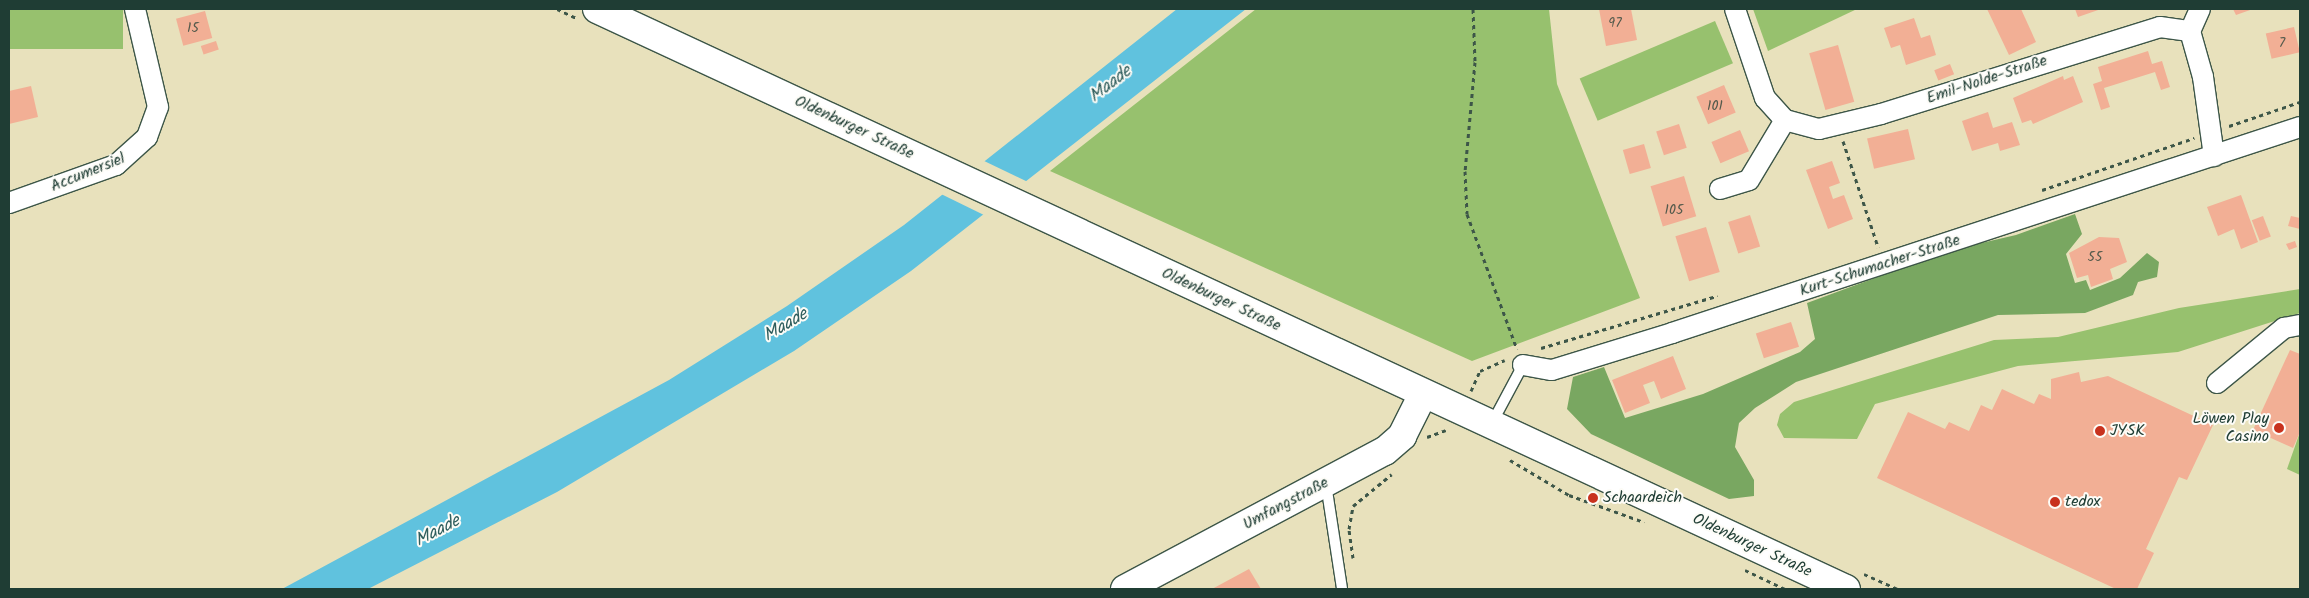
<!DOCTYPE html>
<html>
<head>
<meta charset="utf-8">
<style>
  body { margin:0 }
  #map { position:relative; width:2309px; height:598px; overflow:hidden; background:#e8e1bc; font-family:Kalam,sans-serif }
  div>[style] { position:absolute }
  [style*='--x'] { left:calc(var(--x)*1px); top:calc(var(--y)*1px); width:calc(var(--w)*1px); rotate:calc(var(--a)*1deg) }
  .green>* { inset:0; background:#97c16e; transform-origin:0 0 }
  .forest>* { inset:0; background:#79a761 }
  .water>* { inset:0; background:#60c2de }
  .pier>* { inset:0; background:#e8e1bc }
  .building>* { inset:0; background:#f2af95; transform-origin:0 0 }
  .path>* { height:3px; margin-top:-1.5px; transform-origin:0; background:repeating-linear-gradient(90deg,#3d5648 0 4px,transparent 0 8px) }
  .roads { filter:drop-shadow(1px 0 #3d5648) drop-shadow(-1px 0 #3d5648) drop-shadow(0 1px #3d5648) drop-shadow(0 -1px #3d5648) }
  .lane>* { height:10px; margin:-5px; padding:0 5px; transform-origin:5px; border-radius:5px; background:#fff }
  .street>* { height:20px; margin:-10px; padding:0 10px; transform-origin:10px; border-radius:10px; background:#fff }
  .secondary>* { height:28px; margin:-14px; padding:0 14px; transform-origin:14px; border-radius:14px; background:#fff }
  .primary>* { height:28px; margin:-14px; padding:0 14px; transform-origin:14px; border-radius:14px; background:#fff }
  .dots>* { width:14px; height:14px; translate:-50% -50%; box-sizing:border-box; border:2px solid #fdfcf7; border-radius:50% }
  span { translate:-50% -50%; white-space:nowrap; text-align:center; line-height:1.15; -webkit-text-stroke:4px #fdfcf7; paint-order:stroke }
  .number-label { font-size:14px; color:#545a4c }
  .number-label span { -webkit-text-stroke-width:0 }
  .street-label { font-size:16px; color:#1f3d34 }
  .poi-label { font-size:16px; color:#1f3d34 }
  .right { translate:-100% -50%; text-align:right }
  .left { translate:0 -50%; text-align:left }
  .water-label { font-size:18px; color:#2f5e5e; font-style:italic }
  .frame { position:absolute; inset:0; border:10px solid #1f3d34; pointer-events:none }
</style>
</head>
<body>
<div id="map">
  <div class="green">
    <i style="left:9px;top:9px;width:114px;height:40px"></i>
    <i style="clip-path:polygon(1256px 9px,1549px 9px,1557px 84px,1640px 298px,1472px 361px,1050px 171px)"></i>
    <i style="clip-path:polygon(1753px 9px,1857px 9px,1768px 51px)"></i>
    <i style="left:1715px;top:21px;width:46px;height:147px;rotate:67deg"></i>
    <i style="clip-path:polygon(2300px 289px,2300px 313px,2178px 352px,2018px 366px,1875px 404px,1857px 439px,1784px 438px,1777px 425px,1780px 414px,1794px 402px,1994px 340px,2058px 337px,2179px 308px)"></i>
    <i style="clip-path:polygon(2300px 432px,2300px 475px,2287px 469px)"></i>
  </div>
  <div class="forest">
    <i style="clip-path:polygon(2075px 214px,2082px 234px,2066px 254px,2075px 283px,2086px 280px,2090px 290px,2120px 278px,2147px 253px,2159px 262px,2157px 277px,2138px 282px,2133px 295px,2085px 313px,1998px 315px,1796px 382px,1755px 408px,1739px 423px,1735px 447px,1754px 480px,1754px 496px,1729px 499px,1591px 434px,1567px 409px,1573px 377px,1604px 367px,1625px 418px,1703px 394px,1800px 352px,1815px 339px,1807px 303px,1951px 250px,2016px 235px)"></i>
  </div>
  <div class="water">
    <i style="clip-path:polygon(1177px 9px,1246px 9px,911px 271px,794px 351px,557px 492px,368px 589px,282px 589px,669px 380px,787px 306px,904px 225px)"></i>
  </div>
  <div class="pier">
    <i style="clip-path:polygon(980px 159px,1028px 182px,986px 216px,939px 193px)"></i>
  </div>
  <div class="building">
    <i style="clip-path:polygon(1599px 9px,1631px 9px,1637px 40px,1606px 46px)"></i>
    <i style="clip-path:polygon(1987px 9px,2021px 9px,2036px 42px,2009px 55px)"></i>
    <i style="clip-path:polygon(2075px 9px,2101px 9px,2078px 17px)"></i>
    <i style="clip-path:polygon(2233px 9px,2253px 9px,2236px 15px)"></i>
    <i style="left:205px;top:11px;width:28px;height:30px;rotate:75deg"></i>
    <i style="clip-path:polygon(1914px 18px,1921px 38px,1930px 35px,1936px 55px,1906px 65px,1900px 45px,1891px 48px,1884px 28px)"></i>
    <i style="left:2294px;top:27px;width:26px;height:29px;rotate:77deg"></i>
    <i style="left:216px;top:41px;width:9px;height:16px;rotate:72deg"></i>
    <i style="left:1838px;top:45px;width:59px;height:30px;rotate:74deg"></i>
    <i style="clip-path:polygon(2148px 51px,2152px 64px,2162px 61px,2170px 87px,2161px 90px,2155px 72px,2104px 88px,2110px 107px,2101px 110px,2093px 84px,2102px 81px,2098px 67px)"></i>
    <i style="left:1950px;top:64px;width:11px;height:17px;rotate:68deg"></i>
    <i style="clip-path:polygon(2063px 76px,2064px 80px,2073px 76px,2083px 102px,2033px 124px,2031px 120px,2022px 123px,2013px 98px)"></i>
    <i style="left:1724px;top:85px;width:30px;height:30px;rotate:67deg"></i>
    <i style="clip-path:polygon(31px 86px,38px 117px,9px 124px,9px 91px)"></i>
    <i style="clip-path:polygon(1988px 112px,1993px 128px,2012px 122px,2020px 145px,2000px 151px,1998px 143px,1972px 151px,1962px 121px)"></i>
    <i style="left:1679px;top:124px;width:25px;height:24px;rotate:72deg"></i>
    <i style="left:1908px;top:129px;width:31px;height:42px;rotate:77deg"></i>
    <i style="left:1740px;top:130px;width:23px;height:31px;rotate:67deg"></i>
    <i style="left:1644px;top:144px;width:25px;height:22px;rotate:74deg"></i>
    <i style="clip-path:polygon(1832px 161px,1840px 183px,1829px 187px,1833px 199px,1844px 195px,1853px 219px,1828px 229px,1806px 170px)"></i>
    <i style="left:1684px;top:176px;width:42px;height:35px;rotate:73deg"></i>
    <i style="clip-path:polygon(2241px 195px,2258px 242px,2241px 249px,2234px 229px,2218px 236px,2207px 207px)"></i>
    <i style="left:1750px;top:215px;width:33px;height:23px;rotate:72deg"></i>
    <i style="left:2263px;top:216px;width:22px;height:12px;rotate:69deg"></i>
    <i style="clip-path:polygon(2291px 216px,2300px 218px,2300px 229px,2288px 226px)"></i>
    <i style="left:1706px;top:227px;width:47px;height:32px;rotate:73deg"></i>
    <i style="clip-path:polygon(2099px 237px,2119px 238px,2127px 262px,2110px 269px,2113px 279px,2091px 287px,2088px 275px,2077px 278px,2069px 253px)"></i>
    <i style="clip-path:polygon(2295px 241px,2297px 247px,2289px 250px,2286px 244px)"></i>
    <i style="left:1791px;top:322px;width:26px;height:37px;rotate:72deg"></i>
    <i style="clip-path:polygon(2290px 350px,2300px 354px,2300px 432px,2293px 448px,2253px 430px)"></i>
    <i style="clip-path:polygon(1673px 356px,1686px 389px,1661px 399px,1654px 381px,1643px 385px,1650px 403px,1625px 413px,1612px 380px)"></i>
    <i style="clip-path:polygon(2079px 372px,2081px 382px,2108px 376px,2213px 425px,2187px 480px,2179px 477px,2146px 549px,2154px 553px,2137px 589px,2116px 589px,1877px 478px,1908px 412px,1945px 429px,1949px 422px,1969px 431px,1981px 405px,1992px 410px,2002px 389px,2034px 404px,2039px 394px,2051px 399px,2051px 379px)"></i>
    <i style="clip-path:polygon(1249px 569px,1261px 589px,1212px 589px)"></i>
  </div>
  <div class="path">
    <i style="--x:557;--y:9;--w:21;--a:25"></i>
    <i style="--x:1473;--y:9;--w:53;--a:87.8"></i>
    <i style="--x:1475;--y:62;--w:109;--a:95.2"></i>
    <i style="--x:1465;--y:171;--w:43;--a:87.3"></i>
    <i style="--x:1467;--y:214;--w:144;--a:69.7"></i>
    <i style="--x:2229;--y:126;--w:75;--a:-18.7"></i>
    <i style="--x:1843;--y:141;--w:112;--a:71.7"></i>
    <i style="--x:2042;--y:190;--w:161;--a:-18.9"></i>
    <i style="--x:1541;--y:348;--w:184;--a:-16.5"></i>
    <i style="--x:1471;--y:391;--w:22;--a:-66"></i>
    <i style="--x:1480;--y:371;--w:27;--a:-24"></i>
    <i style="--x:1427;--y:437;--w:20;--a:-20"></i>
    <i style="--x:1510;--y:460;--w:69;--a:30.7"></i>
    <i style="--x:1569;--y:495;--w:80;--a:19.8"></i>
    <i style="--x:1353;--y:558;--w:29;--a:-98"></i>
    <i style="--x:1349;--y:529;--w:23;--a:-80"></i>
    <i style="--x:1353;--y:506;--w:50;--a:-39.4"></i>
    <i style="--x:1745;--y:570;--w:44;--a:25.4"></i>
    <i style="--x:1864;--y:574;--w:36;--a:24"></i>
    <i style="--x:273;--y:588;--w:1;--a:90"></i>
  </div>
  <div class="roads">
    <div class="lane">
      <i style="--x:1492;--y:423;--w:66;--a:-61.9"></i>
      <i style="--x:1326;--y:484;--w:106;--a:81.3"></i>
    </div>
    <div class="street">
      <i style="--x:1735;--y:9;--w:94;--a:71.4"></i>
      <i style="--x:1765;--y:98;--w:30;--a:48"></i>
      <i style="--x:1785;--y:120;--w:35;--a:15"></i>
      <i style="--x:1819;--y:129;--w:64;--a:-13.6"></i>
      <i style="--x:1881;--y:114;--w:292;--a:-17.3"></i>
      <i style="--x:2160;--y:27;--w:30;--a:8"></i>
      <i style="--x:2200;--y:9;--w:24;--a:114"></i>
      <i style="--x:2190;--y:31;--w:48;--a:74.2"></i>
      <i style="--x:2203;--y:77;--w:80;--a:82.1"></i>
      <i style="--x:1720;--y:189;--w:30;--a:-17"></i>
      <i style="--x:1749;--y:180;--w:70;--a:-59"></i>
      <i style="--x:9;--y:203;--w:114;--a:-19.6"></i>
      <i style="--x:116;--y:165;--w:42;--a:-42.1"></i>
      <i style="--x:147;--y:137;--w:32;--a:-70"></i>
      <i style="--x:158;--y:107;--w:101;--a:-103.2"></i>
      <i style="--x:1523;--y:365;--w:29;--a:10"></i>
      <i style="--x:1552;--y:370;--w:126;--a:-17.1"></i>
      <i style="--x:1672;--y:333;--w:661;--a:-18.16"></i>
      <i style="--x:2217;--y:383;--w:87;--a:-39.4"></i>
      <i style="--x:2284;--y:328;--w:16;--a:-11"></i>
    </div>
    <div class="secondary">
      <i style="--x:1125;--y:589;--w:294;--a:-28"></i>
      <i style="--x:1385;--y:451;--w:23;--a:-41"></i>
      <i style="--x:1402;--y:436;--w:47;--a:-63.4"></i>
    </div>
    <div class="primary">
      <i style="--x:597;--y:9;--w:1377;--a:24.91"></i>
    </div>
  </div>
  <div class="dots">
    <i style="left:2279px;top:428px;background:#c8321e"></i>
    <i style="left:2100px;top:431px;background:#c8321e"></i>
    <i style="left:1593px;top:498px;background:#c8321e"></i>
    <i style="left:2055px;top:502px;background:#c8321e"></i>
  </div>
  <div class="number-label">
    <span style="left:1615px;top:23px">97</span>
    <span style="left:193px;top:28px">15</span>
    <span style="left:2282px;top:43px">7</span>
    <span style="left:1715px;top:106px">101</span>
    <span style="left:1674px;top:210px">105</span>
    <span style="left:2095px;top:257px">55</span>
  </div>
  <div class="street-label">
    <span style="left:1987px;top:80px;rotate:-18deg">Emil-Nolde-Straße</span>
    <span style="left:854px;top:128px;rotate:25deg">Oldenburger Straße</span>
    <span style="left:88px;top:173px;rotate:-22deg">Accumersiel</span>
    <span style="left:1880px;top:266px;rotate:-18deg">Kurt-Schumacher-Straße</span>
    <span style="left:1221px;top:300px;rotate:25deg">Oldenburger Straße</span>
    <span style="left:1286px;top:504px;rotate:-28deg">Umfangstraße</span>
    <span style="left:1752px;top:546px;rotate:25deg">Oldenburger Straße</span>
  </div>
  <div class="poi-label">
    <span class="right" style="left:2269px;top:428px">Löwen Play<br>Casino</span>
    <span class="left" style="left:2110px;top:431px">JYSK</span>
    <span class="left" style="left:1603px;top:498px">Schaardeich</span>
    <span class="left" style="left:2065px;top:502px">tedox</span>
  </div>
  <div class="water-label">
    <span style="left:1111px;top:85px;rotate:-38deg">Maade</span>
    <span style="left:786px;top:326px;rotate:-31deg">Maade</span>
    <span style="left:438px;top:532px;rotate:-28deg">Maade</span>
  </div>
  <div class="frame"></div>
</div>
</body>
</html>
